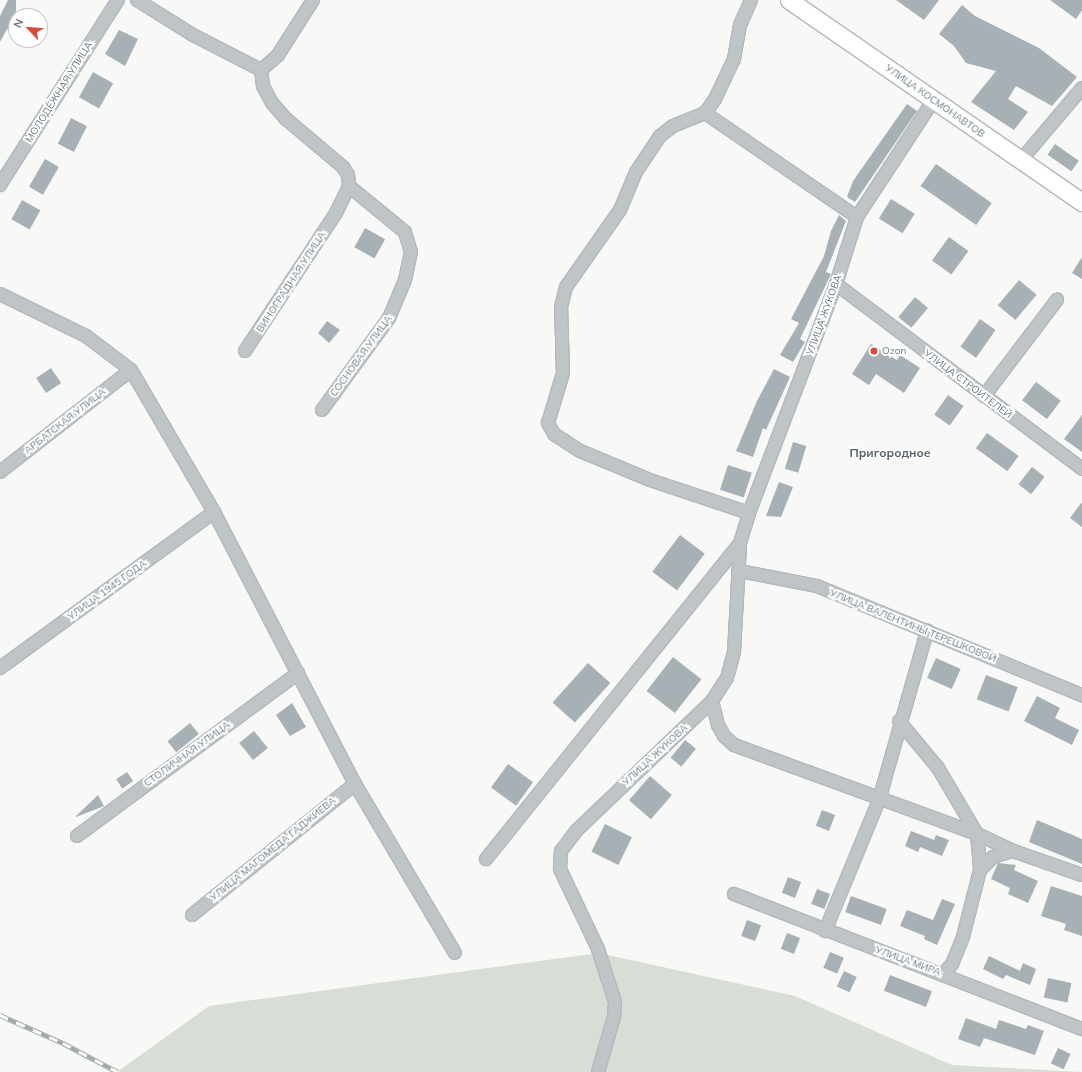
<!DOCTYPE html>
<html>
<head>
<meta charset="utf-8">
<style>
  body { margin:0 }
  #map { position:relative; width:1082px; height:1072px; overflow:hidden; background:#f8f8f6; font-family:Mulish,sans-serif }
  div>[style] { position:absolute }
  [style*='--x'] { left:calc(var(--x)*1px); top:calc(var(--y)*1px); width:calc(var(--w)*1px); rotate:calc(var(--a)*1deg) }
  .green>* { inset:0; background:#d8ddd5 }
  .building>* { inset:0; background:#a7b0b4; transform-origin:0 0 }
  .roads { filter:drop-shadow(1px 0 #b2b8bc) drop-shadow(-1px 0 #b2b8bc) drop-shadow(0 1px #b2b8bc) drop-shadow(0 -1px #b2b8bc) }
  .street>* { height:12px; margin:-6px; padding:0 6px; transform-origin:6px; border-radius:6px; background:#bfc4c7 }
  .secondary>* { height:17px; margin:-8.5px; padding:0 8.5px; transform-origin:8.5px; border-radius:8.5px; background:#fff }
  .rail>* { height:4.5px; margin-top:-2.25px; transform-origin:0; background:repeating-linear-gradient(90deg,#fff 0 9px,#9fa7ab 0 18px); box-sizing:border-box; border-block:1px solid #9fa7ab }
  .dots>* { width:11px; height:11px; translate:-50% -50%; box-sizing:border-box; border:2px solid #fff; border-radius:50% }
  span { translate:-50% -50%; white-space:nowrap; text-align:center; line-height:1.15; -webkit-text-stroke:4px #fff; paint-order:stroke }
  .street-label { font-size:10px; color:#65767e }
  .poi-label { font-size:10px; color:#65767e }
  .left { translate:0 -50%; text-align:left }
  .quarter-label { font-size:12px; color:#57636a; font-weight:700 }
  .north { position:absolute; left:8px; top:8px; width:40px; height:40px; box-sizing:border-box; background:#fff; border:1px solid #c1c8cb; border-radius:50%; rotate:296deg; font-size:11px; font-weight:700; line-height:16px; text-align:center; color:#65767e }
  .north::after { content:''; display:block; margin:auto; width:14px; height:18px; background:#d74b37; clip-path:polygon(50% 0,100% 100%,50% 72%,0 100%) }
</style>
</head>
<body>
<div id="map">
  <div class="green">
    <i style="clip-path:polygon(599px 953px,795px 996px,952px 1065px,1082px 1072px,117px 1072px,209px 1006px)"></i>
  </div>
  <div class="building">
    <i style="clip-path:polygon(8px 0,16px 0,16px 21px,10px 31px,7px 29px,0 42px,0 16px)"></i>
    <i style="clip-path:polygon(896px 0,939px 0,924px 20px)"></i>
    <i style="clip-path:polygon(1050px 0,1082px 0,1082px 10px,1076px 19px)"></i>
    <i style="clip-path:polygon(962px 5px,975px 16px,1039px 48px,1077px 77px,1052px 106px,1016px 86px,1008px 99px,1028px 112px,1014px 130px,971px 102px,996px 71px,966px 63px,954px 46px,939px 34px)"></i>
    <i style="clip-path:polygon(119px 30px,138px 39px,125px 66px,105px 54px)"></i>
    <i style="left:93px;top:72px;width:23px;height:29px;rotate:29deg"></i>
    <i style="clip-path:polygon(907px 104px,917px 111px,855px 202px,847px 197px,853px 181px)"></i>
    <i style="left:71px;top:118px;width:18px;height:29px;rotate:27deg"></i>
    <i style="left:1055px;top:144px;width:29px;height:13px;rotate:35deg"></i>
    <i style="left:45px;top:159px;width:16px;height:32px;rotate:30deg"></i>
    <i style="left:936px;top:164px;width:68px;height:27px;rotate:35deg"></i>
    <i style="left:891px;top:199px;width:28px;height:23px;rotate:32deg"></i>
    <i style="left:22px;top:200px;width:21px;height:22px;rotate:29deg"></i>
    <i style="clip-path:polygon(839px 215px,846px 221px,826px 272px,831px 274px,800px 339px,805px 342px,793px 362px,780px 355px,799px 323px,791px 319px,824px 256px,831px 231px)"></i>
    <i style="left:365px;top:228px;width:23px;height:22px;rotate:29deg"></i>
    <i style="left:949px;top:237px;width:24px;height:29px;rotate:36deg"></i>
    <i style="clip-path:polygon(1082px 257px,1082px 279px,1072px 273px)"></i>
    <i style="left:1019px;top:280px;width:23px;height:33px;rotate:40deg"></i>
    <i style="left:915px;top:297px;width:17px;height:26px;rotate:40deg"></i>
    <i style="left:980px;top:319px;width:19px;height:34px;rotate:35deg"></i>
    <i style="clip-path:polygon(327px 321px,340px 330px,329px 343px,318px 333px)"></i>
    <i style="clip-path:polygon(871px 344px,897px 360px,900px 355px,920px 368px,904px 393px,876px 374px,869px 385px,852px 374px)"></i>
    <i style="left:51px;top:368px;width:18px;height:18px;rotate:56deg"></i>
    <i style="clip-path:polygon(774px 369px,790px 377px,766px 430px,763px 428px,753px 457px,736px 451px,757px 401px)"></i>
    <i style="left:1036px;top:382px;width:31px;height:23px;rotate:37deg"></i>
    <i style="left:948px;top:395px;width:19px;height:24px;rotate:35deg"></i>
    <i style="clip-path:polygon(1082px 415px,1082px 452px,1064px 439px)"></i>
    <i style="left:987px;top:433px;width:39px;height:19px;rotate:36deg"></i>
    <i style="left:793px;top:442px;width:14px;height:28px;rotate:17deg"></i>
    <i style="left:728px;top:465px;width:25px;height:26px;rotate:18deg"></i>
    <i style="left:1032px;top:467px;width:16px;height:22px;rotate:38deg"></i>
    <i style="clip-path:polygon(779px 482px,793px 487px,781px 517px,766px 516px)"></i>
    <i style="clip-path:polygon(1082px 502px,1082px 527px,1070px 518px)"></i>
    <i style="left:680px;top:535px;width:31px;height:46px;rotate:37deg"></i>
    <i style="left:673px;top:657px;width:36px;height:43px;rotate:38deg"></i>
    <i style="left:936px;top:658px;width:27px;height:22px;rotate:24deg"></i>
    <i style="left:588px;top:663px;width:30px;height:53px;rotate:42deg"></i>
    <i style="left:986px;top:675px;width:34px;height:26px;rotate:21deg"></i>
    <i style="clip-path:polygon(1037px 696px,1060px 708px,1055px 718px,1079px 730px,1072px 745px,1024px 721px)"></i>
    <i style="clip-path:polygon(292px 703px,306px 727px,290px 736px,276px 715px)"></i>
    <i style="left:190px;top:723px;width:14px;height:29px;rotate:51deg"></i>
    <i style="left:254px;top:731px;width:22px;height:19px;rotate:51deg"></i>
    <i style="left:685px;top:740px;width:14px;height:23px;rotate:39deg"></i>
    <i style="left:508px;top:764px;width:31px;height:29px;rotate:36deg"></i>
    <i style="left:127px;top:772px;width:11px;height:13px;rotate:56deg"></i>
    <i style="left:650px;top:776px;width:29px;height:32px;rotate:41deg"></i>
    <i style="clip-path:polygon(98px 795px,104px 806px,76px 817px,76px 816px)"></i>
    <i style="left:822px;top:810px;width:14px;height:17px;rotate:21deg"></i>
    <i style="clip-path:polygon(1037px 820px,1082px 839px,1082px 864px,1029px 842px)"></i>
    <i style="left:605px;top:824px;width:30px;height:31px;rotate:26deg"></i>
    <i style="clip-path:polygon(911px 831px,934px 840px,936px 835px,949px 840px,942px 856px,920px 847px,918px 852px,905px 846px)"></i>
    <i style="clip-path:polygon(998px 863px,1016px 865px,1014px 870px,1038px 881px,1028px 903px,1008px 894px,1010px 888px,991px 879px)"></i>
    <i style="left:788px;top:877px;width:14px;height:17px;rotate:21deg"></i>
    <i style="clip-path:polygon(1051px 886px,1082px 896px,1082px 936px,1064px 930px,1066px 924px,1041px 916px)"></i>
    <i style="left:817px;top:889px;width:14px;height:16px;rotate:21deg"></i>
    <i style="left:851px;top:896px;width:38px;height:17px;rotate:20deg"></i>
    <i style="clip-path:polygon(942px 899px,955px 904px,937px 945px,924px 939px,925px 936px,900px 926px,907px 910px,933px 920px)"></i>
    <i style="left:747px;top:920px;width:15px;height:17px;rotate:20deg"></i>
    <i style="left:787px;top:933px;width:14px;height:17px;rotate:21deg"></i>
    <i style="left:830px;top:952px;width:15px;height:17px;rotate:23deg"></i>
    <i style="clip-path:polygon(989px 956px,1020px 971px,1023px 963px,1036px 969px,1030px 985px,1006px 975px,1003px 979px,983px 969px)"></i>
    <i style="left:844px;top:971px;width:14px;height:17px;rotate:25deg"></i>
    <i style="left:890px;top:975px;width:45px;height:17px;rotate:21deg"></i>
    <i style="left:1048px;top:978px;width:24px;height:20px;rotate:12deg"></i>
    <i style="clip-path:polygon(966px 1018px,996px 1029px,999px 1020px,1026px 1029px,1028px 1025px,1044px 1031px,1035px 1055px,984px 1038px,980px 1047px,958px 1039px)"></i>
    <i style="left:1058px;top:1048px;width:14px;height:17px;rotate:25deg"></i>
  </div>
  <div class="roads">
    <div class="street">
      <i style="--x:137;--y:0;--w:66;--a:32"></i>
      <i style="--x:193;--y:35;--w:76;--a:27.2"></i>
      <i style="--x:261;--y:70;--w:23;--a:-41"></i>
      <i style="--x:278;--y:55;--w:65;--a:-57.5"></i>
      <i style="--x:705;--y:113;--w:184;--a:34.4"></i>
      <i style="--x:1021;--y:160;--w:94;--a:-49.7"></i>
      <i style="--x:0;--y:185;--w:219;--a:-57.5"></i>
      <i style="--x:836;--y:284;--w:308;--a:36.9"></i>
      <i style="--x:0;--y:294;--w:96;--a:26"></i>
      <i style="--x:86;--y:336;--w:56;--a:37.1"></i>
      <i style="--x:131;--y:370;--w:164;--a:59.7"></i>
      <i style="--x:214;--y:512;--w:306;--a:62.6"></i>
      <i style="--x:355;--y:784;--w:196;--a:59.4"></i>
      <i style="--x:245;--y:351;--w:165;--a:-56.6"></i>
      <i style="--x:336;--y:213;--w:30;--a:-64"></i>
      <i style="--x:349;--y:186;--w:11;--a:-95"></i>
      <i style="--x:348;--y:175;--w:9;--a:-122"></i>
      <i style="--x:343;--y:167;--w:75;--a:-139.9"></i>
      <i style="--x:286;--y:119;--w:21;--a:-131"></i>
      <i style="--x:272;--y:103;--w:19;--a:-118"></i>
      <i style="--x:263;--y:86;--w:16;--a:-97"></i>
      <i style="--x:984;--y:396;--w:121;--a:-52.8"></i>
      <i style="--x:322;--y:410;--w:114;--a:-53.9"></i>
      <i style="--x:389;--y:318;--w:41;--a:-67.2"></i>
      <i style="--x:405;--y:280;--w:29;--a:-78"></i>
      <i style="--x:411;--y:252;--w:21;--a:-107"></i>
      <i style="--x:405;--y:232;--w:72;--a:-140.6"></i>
      <i style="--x:0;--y:472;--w:166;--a:-37.9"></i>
      <i style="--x:749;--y:513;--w:104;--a:-161.6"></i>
      <i style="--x:650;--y:480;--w:76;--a:-157.5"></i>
      <i style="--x:580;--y:451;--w:31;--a:-147"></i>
      <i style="--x:554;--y:434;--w:13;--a:-119"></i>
      <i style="--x:548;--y:423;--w:52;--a:-73.3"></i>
      <i style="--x:563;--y:373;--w:66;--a:-91.7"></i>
      <i style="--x:561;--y:307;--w:21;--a:-76"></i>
      <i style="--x:566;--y:287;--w:94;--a:-55"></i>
      <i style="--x:620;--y:210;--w:41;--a:-67.2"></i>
      <i style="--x:636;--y:172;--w:43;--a:-56.3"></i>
      <i style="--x:660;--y:136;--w:16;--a:-38"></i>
      <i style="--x:673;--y:126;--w:35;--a:-22"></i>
      <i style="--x:705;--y:113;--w:17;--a:-54"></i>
      <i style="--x:715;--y:99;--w:44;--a:-64.6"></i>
      <i style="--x:734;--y:59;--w:35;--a:-80"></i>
      <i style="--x:740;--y:25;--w:27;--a:-66"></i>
      <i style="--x:740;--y:571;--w:78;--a:11"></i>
      <i style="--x:817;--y:586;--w:287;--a:22.4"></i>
      <i style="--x:0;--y:668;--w:265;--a:-36.1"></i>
      <i style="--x:712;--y:701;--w:25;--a:76"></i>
      <i style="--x:718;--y:725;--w:13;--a:61"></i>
      <i style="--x:724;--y:736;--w:13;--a:42"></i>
      <i style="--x:734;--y:745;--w:259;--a:20.1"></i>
      <i style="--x:977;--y:834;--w:36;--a:85"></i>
      <i style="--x:980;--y:870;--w:69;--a:104.2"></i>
      <i style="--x:963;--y:937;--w:29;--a:112"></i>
      <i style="--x:952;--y:964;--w:13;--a:132"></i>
      <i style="--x:899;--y:721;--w:61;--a:50.3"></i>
      <i style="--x:938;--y:768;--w:77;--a:59.4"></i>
      <i style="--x:977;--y:834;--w:40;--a:25"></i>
      <i style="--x:1013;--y:851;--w:73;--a:19.2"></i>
      <i style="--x:77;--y:836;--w:275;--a:-36.4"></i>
      <i style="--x:486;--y:859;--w:405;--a:-51.2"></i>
      <i style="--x:980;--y:870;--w:18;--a:-45"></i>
      <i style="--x:993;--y:857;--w:21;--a:-17"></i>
      <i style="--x:734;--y:894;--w:373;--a:21.2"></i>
      <i style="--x:192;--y:915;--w:209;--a:-38.8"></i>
      <i style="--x:825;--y:931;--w:142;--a:-67.6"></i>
      <i style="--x:879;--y:800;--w:176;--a:-74.1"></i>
      <i style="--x:598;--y:1072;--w:57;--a:-73.8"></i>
      <i style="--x:614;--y:1017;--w:15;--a:-86"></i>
      <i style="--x:615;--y:1002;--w:56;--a:-107.8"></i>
      <i style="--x:598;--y:949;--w:89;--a:-115.4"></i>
      <i style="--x:560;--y:869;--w:18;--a:-87"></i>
      <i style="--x:561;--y:851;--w:25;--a:-53"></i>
      <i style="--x:576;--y:831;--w:188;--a:-43.7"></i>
      <i style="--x:712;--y:701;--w:27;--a:-57"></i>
      <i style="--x:727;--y:678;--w:27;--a:-75"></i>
      <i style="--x:734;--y:652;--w:109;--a:-86.8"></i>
      <i style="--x:740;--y:543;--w:31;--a:-73"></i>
      <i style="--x:749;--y:513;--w:245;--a:-69.2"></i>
      <i style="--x:836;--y:284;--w:70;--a:-72.6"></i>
      <i style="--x:857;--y:217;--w:139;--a:-56.8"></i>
    </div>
    <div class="secondary">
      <i style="--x:789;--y:0;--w:356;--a:34.6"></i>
    </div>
  </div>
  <div class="rail">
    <i style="--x:0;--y:1015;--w:69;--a:24"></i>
    <i style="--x:63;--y:1043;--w:62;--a:27.8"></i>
  </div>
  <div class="dots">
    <i style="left:874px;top:351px;background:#d74b37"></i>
  </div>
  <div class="street-label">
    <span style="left:59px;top:92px;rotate:-58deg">МОЛОДЁЖНАЯ УЛИЦА</span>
    <span style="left:935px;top:101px;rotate:35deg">УЛИЦА КОСМОНАВТОВ</span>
    <span style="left:291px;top:282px;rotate:-57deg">ВИНОГРАДНАЯ УЛИЦА</span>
    <span style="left:824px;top:315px;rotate:-70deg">УЛИЦА ЖУКОВА</span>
    <span style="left:361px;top:356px;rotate:-54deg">СОСНОВАЯ УЛИЦА</span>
    <span style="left:968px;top:384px;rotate:37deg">УЛИЦА СТРОИТЕЛЕЙ</span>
    <span style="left:65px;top:421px;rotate:-38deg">АРБАТСКАЯ УЛИЦА</span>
    <span style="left:107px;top:590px;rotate:-36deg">УЛИЦА 1945 ГОДА</span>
    <span style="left:913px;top:626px;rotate:22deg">УЛИЦА ВАЛЕНТИНЫ ТЕРЕШКОВОЙ</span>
    <span style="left:187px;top:754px;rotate:-36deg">СТОЛИЧНАЯ УЛИЦА</span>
    <span style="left:655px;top:755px;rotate:-43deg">УЛИЦА ЖУКОВА</span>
    <span style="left:273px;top:849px;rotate:-39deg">УЛИЦА МАГОМЕДА ГАДЖИЕВА</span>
    <span style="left:908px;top:961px;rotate:20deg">УЛИЦА МИРА</span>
  </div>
  <div class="poi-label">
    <span class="left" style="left:882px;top:351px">Ozon</span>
  </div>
  <div class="quarter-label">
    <span style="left:890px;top:453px">Пригородное</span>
  </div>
  <div class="north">N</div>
</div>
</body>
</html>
